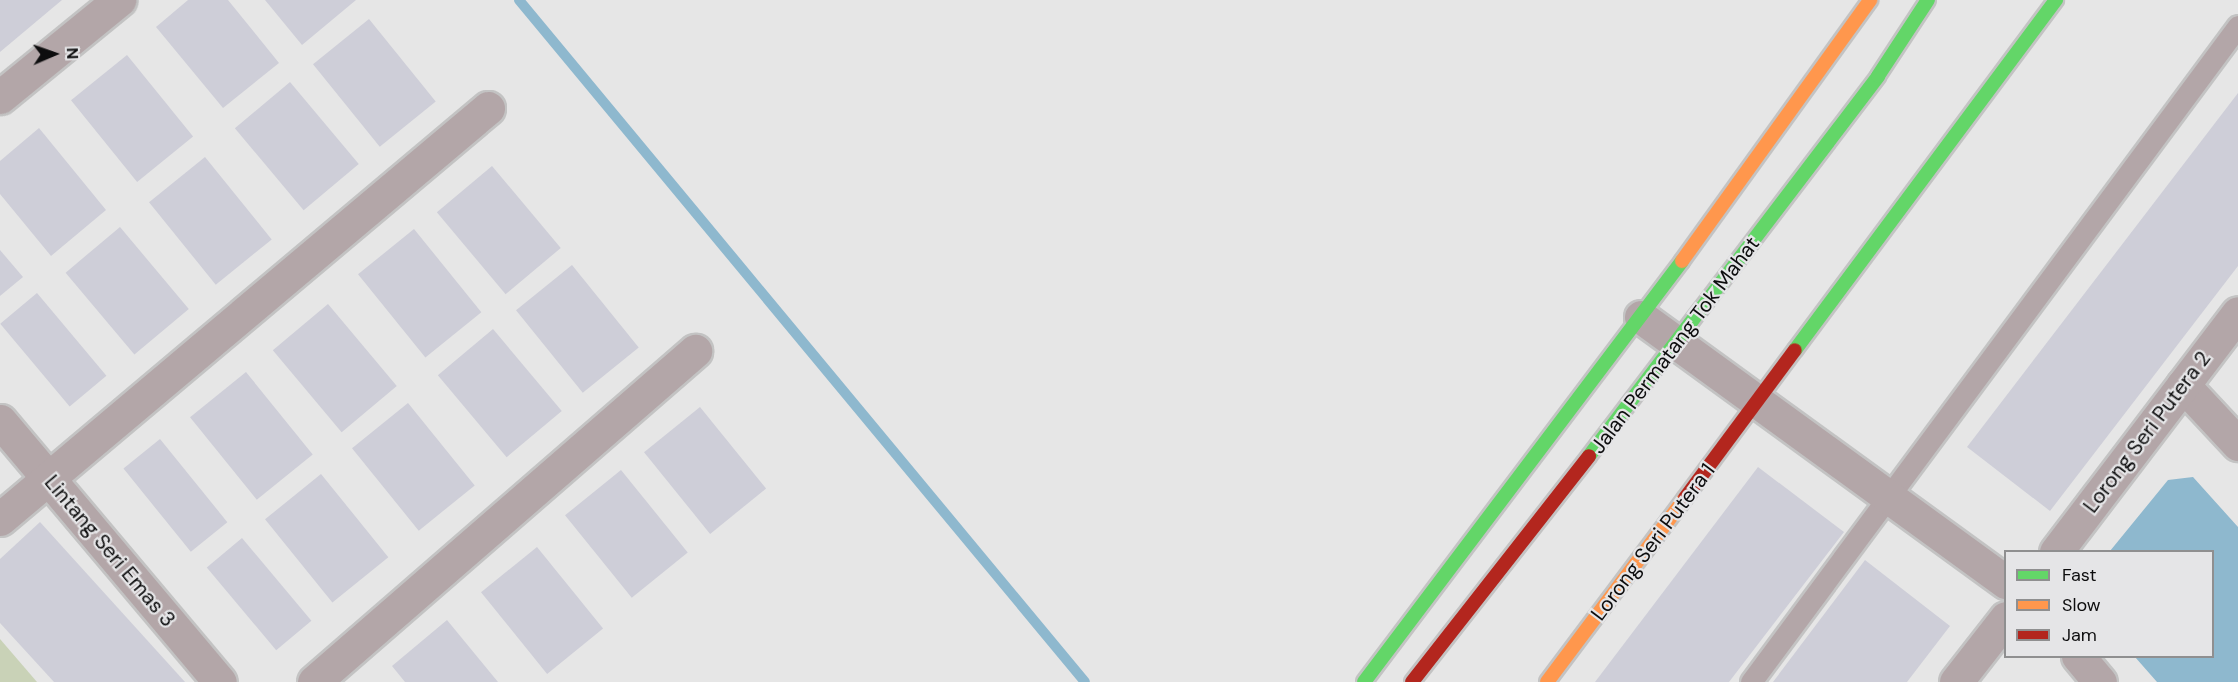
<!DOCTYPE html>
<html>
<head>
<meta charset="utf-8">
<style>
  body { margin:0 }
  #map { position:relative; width:2238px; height:682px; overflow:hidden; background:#e6e6e6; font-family:"DM Sans",sans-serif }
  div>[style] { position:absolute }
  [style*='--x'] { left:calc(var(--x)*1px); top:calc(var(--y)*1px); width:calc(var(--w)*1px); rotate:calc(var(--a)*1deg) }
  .green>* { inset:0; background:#c9d2b7 }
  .water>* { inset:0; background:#8eb8ce }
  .stream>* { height:10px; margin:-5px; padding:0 5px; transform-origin:5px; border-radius:5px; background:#8eb8ce }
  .building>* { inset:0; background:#ceced8; transform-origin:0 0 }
  .roads { filter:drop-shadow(2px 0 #c3c3c3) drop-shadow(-2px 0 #c3c3c3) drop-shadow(0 2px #c3c3c3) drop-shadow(0 -2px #c3c3c3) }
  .lane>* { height:21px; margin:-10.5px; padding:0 10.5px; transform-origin:10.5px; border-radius:10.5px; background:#b3a6a8 }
  .street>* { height:33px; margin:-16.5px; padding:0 16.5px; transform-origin:16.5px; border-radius:16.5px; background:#b3a6a8 }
  .fast>* { height:14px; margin:-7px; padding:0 7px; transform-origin:7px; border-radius:7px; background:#63d668 }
  .slow>* { height:14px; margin:-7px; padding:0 7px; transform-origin:7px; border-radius:7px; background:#ff974d }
  .jam>* { height:14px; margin:-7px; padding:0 7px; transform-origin:7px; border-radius:7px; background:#b3261e }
  span { translate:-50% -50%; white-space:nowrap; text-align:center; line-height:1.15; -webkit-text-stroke:4.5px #e5e5e7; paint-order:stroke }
  .street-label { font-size:21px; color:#0d0d0e }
  .legend { position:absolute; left:2004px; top:550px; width:210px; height:108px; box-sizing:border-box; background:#e5e5e7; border:2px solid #8f8f90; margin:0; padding:8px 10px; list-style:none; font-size:18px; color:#0d0d0e }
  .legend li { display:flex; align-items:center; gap:12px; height:30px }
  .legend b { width:30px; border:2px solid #8f8f90 }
  .north { position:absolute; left:24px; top:24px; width:60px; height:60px; -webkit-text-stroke:4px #e5e5e7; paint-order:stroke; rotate:88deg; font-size:16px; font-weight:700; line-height:24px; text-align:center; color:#0d0d0e }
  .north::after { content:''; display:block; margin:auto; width:21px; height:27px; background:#0d0d0e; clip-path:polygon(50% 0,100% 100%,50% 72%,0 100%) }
</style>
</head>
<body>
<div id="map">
  <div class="green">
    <i style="clip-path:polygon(0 639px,37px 682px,0 682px)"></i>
  </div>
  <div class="water">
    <i style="clip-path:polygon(2193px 477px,2238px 527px,2238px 682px,2157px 682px,2135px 657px,2212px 656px,2212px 552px,2110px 551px,2168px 480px)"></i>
  </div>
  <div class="stream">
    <i style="--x:519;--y:0;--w:886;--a:50.31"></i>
  </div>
  <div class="building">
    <i style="clip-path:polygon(0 0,62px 0,0 52px)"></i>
    <i style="clip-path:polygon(188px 0,228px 0,279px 63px,223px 108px,156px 27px)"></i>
    <i style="clip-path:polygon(265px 0,356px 0,302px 45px)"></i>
    <i style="left:369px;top:19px;width:106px;height:72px;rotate:51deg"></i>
    <i style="left:127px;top:55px;width:105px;height:72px;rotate:51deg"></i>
    <i style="left:290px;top:82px;width:107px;height:72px;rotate:50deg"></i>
    <i style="clip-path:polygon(2238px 93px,2238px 266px,2050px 511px,1967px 447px)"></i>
    <i style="clip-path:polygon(39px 128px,106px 210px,51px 256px,0 194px,0 161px)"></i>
    <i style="left:205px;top:157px;width:106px;height:72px;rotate:51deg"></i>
    <i style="left:492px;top:166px;width:107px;height:72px;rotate:50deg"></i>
    <i style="left:120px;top:227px;width:107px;height:71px;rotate:50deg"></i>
    <i style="left:414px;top:229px;width:107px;height:72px;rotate:51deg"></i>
    <i style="clip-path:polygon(0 250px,23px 277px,0 296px)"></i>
    <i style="left:572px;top:265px;width:106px;height:72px;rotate:51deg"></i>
    <i style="left:37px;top:293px;width:108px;height:48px;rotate:50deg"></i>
    <i style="left:328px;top:304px;width:107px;height:72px;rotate:50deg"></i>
    <i style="left:493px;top:329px;width:107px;height:72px;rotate:50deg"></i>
    <i style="left:246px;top:372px;width:106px;height:72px;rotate:51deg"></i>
    <i style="left:408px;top:403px;width:106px;height:72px;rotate:51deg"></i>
    <i style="left:700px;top:407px;width:105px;height:72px;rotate:51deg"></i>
    <i style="left:160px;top:439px;width:107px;height:47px;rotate:51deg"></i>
    <i style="clip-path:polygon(1758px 467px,1844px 532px,1729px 682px,1595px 682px)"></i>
    <i style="left:621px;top:470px;width:106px;height:72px;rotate:51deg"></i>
    <i style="left:321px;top:474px;width:107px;height:72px;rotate:51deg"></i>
    <i style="clip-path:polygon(40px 522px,185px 682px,54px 682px,0 623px,0 559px)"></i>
    <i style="left:242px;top:538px;width:108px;height:46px;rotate:50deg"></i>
    <i style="left:537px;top:547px;width:105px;height:72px;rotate:51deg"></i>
    <i style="clip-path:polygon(1865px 560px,1950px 626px,1907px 682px,1773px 682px)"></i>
    <i style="clip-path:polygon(447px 620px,498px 682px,405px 682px,392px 666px)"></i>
  </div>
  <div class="roads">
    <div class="lane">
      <i style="--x:1751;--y:682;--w:817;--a:-53.41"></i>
    </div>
    <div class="street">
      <i style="--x:0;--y:97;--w:154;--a:-39.2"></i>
      <i style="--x:1641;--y:317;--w:451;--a:36"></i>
      <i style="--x:2183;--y:385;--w:81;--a:47"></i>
      <i style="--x:0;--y:421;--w:341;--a:49.9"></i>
      <i style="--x:0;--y:519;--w:638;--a:-40.1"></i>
      <i style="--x:2056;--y:552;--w:300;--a:-52.7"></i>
      <i style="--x:2078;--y:656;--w:34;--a:50"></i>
      <i style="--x:314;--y:682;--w:505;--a:-40.98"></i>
      <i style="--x:1956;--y:682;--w:81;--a:-52"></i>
    </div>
    <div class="fast">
      <i style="--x:1795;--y:350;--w:437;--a:-53.3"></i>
      <i style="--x:1589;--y:456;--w:477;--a:-52.7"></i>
      <i style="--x:1878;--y:76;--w:91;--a:-56.7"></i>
      <i style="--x:1364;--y:682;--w:528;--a:-52.93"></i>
    </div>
    <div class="slow">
      <i style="--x:1682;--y:261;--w:322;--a:-54.2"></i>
      <i style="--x:1547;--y:682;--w:230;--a:-53.1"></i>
    </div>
    <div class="jam">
      <i style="--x:1685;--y:498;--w:184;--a:-53.4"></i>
      <i style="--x:1412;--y:682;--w:287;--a:-51.9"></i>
    </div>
  </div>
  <div class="street-label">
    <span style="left:1675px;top:345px;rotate:-53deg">Jalan Permatang Tok Mahat</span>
    <span style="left:2147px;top:432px;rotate:-53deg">Lorong Seri Putera 2</span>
    <span style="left:1653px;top:542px;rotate:-53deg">Lorong Seri Putera 1</span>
    <span style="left:110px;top:551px;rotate:50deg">Lintang Seri Emas 3</span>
  </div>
  <ul class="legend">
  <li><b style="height:8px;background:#63d668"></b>Fast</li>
  <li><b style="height:8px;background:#ff974d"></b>Slow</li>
  <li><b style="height:8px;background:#b3261e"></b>Jam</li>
  </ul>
  <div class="north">N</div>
</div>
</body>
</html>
